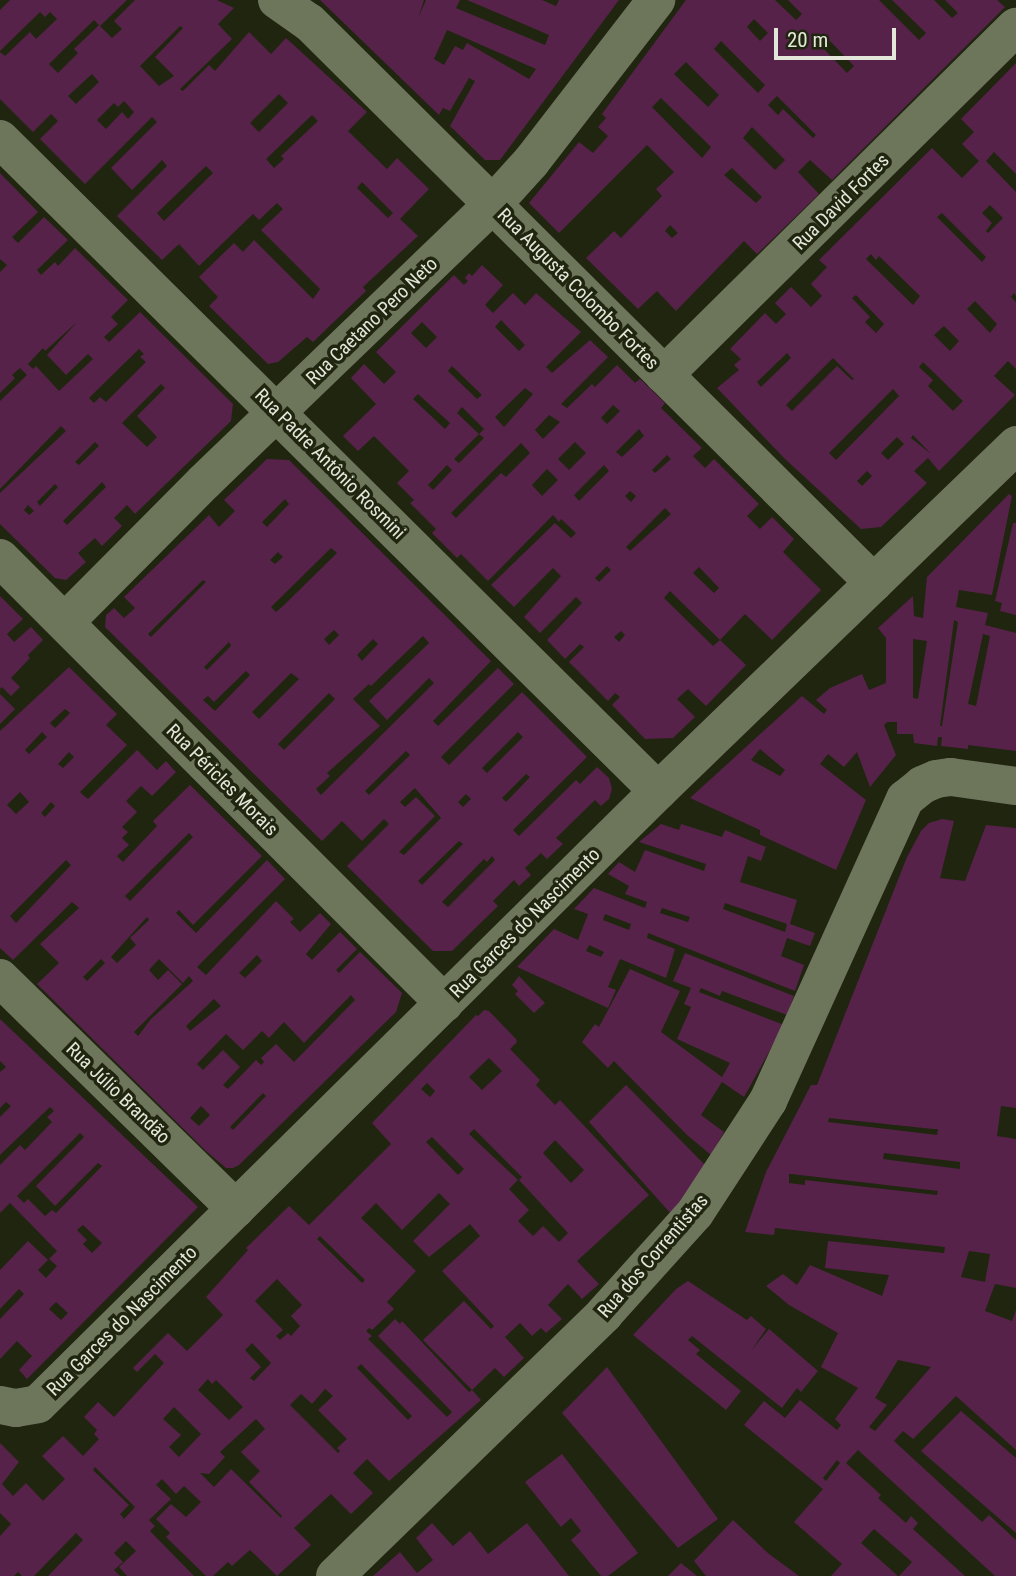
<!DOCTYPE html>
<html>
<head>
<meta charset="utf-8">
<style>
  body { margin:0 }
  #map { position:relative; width:1016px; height:1576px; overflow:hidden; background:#1f250e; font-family:"Roboto Condensed",sans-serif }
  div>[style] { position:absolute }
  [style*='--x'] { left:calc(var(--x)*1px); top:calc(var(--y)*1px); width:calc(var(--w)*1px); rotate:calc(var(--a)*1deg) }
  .building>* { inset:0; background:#562249 }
  .street>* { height:38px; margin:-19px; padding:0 19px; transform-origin:19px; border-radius:19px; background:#6d755b }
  span { translate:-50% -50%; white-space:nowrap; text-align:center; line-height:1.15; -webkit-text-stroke:7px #1f250e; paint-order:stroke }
  .street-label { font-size:19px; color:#e3e7d9 }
  .scale { position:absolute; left:774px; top:28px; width:122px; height:32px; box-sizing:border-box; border:4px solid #e3e7d9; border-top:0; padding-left:9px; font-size:21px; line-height:24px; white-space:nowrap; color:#e3e7d9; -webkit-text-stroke:5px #1f250e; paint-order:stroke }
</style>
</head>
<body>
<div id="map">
  <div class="building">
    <i style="clip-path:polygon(evenodd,10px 0,127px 0,100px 26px,112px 38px,122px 29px,114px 21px,135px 0,217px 0,234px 8px,218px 24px,232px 39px,180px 89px,183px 91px,209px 65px,215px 71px,249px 32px,271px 54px,286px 38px,367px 112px,348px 131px,387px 169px,397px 158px,429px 189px,400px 219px,418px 236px,363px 287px,366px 291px,313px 342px,307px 337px,278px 362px,268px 364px,209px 306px,218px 297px,199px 277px,234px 243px,243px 252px,254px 240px,313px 299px,320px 289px,261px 230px,283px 209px,277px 203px,259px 220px,253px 214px,199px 266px,179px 244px,162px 260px,117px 216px,167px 166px,162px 160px,132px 190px,111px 168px,157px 122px,152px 117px,85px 184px,40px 139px,58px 121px,51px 114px,33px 132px,0 99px,0 52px,5px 56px,30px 32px,36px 39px,57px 19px,50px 12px,45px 17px,40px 12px,0 51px,0 10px,10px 0,94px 20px,99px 25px,74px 49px,78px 53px,58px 73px,49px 64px,94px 20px,10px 0,180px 26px,183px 28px,155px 57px,174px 76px,159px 86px,140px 66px,180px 26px,10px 0,92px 74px,99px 82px,76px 104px,68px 96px,92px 74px,10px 0,279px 94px,288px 103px,259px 132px,250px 123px,279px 94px,10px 0,124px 101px,134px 112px,128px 119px,122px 112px,106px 129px,97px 120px,114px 103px,118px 107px,124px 101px,10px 0,312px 115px,318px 121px,281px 156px,284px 159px,274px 168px,266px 159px,312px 115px,10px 0,206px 166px,213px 173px,164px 221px,157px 213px,206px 166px,10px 0,362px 182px,393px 213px,388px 218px,357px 188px,362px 182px)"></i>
    <i style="clip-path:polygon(evenodd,320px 0,424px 0,418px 18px,426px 0,460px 0,456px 8px,545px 45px,549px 35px,467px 0,542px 0,556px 6px,559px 0,619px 0,500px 160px,485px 160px,450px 126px,475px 81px,469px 78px,450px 111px,443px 108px,439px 115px,320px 0,447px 30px,536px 69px,529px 79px,467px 43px,463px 50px,455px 46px,444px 65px,434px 59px,447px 30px)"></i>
    <i style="clip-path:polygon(evenodd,686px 0,775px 0,796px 20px,802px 14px,788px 0,879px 0,919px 40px,926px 33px,892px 0,934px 0,952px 18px,958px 13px,945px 0,997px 0,1005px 7px,832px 180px,810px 160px,798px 172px,819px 194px,757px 254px,744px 241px,676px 311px,657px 291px,638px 309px,586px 258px,614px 231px,621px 238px,662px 196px,656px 189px,674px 172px,647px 145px,559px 233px,529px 203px,579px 142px,593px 153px,608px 136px,598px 127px,606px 118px,602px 114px,686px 0,754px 19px,768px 33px,760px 41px,747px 27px,754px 19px,686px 0,721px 41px,765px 85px,758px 93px,714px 49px,721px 41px,686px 0,830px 41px,854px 66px,847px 73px,823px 48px,830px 41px,686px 0,686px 62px,719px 95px,708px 107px,674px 74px,686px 62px,686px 0,777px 96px,816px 135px,813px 138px,783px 109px,778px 115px,768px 105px,777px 96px,686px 0,661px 98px,711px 147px,702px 158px,652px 107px,661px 98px,686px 0,752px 127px,785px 160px,775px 170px,743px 138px,752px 127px,686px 0,732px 168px,762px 197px,756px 203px,724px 175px,732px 168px,686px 0,670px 225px,678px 233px,672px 238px,665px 231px,670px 225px)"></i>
    <i style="clip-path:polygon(evenodd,1016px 63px,1016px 174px,994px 152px,986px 161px,1016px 192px,1016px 296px,1014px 293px,1011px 297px,1016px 302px,1016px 369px,1008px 361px,994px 376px,1015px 395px,939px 471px,928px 458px,914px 471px,927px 483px,881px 527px,861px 529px,784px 458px,717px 388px,739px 370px,734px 365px,741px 359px,730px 349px,765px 313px,776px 324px,786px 314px,775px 303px,791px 287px,811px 307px,822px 296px,811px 284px,827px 267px,819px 260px,932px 148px,962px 178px,979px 161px,962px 144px,974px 132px,961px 119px,1016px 63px,990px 205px,1003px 218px,988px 233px,986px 231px,992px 223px,982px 213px,990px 205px,1016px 63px,942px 213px,986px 257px,982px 262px,937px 217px,942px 213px,1016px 63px,871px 254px,876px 260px,879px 256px,920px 296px,913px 305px,866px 259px,871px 254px,1016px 63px,856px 295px,884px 324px,876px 333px,865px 322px,870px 317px,852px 298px,856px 295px,1016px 63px,975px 301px,997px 324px,990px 333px,967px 309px,975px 301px,1016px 63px,944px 326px,959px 341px,950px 351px,934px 335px,944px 326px,1016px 63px,787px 353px,791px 358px,761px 387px,757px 382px,787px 353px,1016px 63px,833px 358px,854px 379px,852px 380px,837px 366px,792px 411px,786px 405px,833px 358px,1016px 63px,923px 362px,963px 401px,953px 411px,928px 386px,933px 380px,919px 367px,923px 362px,1016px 63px,893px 389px,899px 396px,836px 460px,829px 453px,893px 389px,1016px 63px,913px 435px,931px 454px,911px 438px,913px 435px,1016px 63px,897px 437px,904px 444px,888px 460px,881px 453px,897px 437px,1016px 63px,867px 471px,872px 476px,862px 486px,857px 481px,867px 471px)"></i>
    <i style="clip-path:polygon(evenodd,0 173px,38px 212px,12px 237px,18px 243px,44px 217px,68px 240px,37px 270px,41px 275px,55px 262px,58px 266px,75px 248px,128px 300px,111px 317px,118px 324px,104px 337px,109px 342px,140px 312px,233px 404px,231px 421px,135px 514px,127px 505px,114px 518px,122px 526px,102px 546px,95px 538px,78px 553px,86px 562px,66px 580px,55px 578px,0 524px,0 493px,66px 431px,61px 426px,0 489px,0 401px,27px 375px,20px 368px,12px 375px,15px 378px,0 393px,0 272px,7px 265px,0 259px,0 173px,77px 322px,47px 355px,66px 375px,88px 354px,93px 359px,59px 391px,36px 366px,33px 369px,28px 364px,43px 348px,45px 351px,77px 322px,0 173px,139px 349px,144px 354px,140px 357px,146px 362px,106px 402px,100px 397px,94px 403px,89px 398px,139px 349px,0 173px,161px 384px,165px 388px,137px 416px,157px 437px,147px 447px,122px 423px,161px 384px,0 173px,95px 442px,99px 446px,79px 465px,75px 462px,95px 442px,0 173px,102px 482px,106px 487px,67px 525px,63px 521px,102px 482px,0 173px,55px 484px,58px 487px,40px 506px,37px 502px,55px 484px,0 173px,28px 505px,34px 511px,29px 515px,24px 510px,28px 505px)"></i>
    <i style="clip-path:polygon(evenodd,482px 265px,503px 285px,485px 305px,493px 313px,513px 293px,525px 305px,536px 293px,581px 332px,546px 367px,552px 373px,590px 340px,608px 357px,561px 404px,567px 408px,592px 384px,595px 387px,617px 365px,635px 383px,640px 379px,665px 403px,661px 408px,702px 448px,693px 456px,705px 468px,714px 459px,759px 504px,747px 516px,760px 529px,772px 517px,794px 539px,783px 552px,821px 590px,772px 640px,745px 614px,720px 640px,670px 591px,664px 598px,713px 646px,720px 640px,746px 665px,706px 706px,688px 689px,677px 699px,695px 717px,673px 738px,645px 739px,612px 705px,620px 697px,615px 693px,608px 701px,569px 662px,584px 647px,580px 644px,565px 659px,547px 640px,582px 603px,576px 597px,540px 633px,524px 617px,561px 576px,553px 568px,514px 607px,491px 585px,555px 523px,571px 538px,576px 533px,561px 519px,559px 522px,553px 515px,488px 581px,461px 554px,457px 558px,432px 533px,436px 529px,410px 503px,414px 500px,397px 483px,409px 471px,374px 436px,358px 451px,343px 436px,376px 404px,351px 378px,364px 364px,384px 384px,396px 372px,376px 352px,454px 275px,464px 285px,468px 281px,465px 278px,469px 273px,472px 276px,482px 265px,501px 320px,525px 345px,519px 351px,495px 327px,501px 320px,482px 265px,422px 322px,437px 337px,426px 348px,411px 333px,422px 322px,482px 265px,452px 366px,482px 395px,477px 399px,448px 371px,452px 366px,482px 265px,525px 388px,533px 394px,504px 427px,495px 417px,525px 388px,482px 265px,418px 394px,450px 423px,445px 429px,413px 399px,418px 394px,482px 265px,613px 405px,620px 411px,607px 424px,601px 418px,613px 405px,482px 265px,462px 407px,484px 429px,479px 434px,484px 438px,459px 463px,454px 459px,479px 434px,457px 413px,462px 407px,482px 265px,549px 415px,560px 422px,543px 439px,535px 430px,549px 415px,482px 265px,639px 429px,644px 436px,622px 457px,616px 452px,639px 429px,482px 265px,575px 442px,586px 453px,569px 470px,558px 459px,575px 442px,482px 265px,521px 443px,530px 453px,506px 477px,501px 473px,456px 518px,451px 513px,521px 443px,482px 265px,667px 455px,671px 459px,655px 473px,652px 470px,667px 455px,482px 265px,447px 465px,452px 470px,433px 490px,428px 485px,447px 465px,482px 265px,604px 465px,609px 471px,579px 501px,574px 495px,604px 465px,482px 265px,547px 469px,558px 480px,542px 496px,532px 485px,547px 469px,482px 265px,630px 491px,636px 496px,631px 502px,625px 496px,630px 491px,482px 265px,665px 508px,671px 514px,630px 551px,626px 547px,665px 508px,482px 265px,607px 566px,611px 570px,599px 582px,595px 578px,607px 566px,482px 265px,699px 567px,719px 588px,714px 593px,693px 573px,699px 567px,482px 265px,621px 631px,625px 635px,619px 642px,614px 637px,621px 631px)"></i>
    <i style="clip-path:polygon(evenodd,267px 459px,289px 460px,491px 661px,433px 721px,438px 726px,498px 668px,514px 684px,441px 757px,449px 765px,522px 692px,587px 757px,513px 830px,519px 836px,576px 780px,580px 784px,597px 767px,609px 778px,612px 789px,609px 799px,601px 806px,595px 800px,556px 838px,563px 844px,547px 859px,541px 853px,525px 868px,531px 875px,519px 886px,514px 880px,493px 901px,498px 906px,452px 951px,433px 951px,347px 866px,389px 824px,384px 819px,362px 841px,342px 821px,322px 841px,105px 627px,106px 615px,114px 608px,124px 618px,135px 608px,124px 597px,209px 515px,219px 527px,235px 511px,224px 500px,267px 459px,285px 499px,289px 504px,267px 527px,262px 522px,285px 499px,267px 459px,331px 548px,337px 553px,282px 607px,276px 612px,271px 607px,331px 548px,267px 459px,278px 552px,283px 557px,275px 564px,270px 560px,278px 552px,267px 459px,203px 580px,206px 582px,151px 637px,148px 634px,203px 580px,267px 459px,334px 630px,339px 635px,329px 645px,324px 639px,334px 630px,267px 459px,423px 636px,429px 643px,369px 701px,387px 720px,429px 678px,434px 683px,321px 795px,316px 789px,330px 776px,327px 773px,380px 726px,353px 699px,369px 684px,371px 686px,423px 636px,267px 459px,373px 639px,378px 644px,362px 661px,357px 655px,373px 639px,267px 459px,229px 642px,231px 646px,207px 670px,204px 667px,229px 642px,267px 459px,246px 671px,250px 675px,215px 711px,203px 700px,208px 696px,214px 702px,246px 671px,267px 459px,291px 673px,299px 679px,259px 719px,252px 712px,291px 673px,267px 459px,329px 693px,335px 699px,284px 750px,278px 744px,329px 693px,267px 459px,518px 732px,523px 737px,487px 773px,482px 768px,518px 732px,267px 459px,406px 751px,410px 755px,369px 795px,365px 791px,406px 751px,267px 459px,526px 774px,530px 777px,506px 802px,502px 798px,526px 774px,267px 459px,415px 788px,441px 818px,404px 855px,399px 852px,435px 816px,416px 797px,405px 807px,400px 802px,415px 788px,267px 459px,466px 794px,471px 799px,463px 807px,458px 802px,466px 794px,267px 459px,459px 841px,463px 844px,422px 885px,418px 881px,459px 841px,267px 459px,492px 856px,495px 860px,448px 907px,442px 902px,484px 859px,487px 862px,492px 856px)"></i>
    <i style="clip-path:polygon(evenodd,1009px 494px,1012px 496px,992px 595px,959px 590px,956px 607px,988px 613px,985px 625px,1016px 633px,1016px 751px,968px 745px,968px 749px,941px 746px,942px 737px,938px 737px,937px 746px,914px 743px,913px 734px,897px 734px,897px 722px,887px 722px,884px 725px,896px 755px,870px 787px,857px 752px,844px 767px,828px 754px,820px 764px,866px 800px,836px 870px,760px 835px,760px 830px,690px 798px,802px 696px,824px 714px,827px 710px,816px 700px,830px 688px,862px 674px,869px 690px,886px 683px,886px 638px,878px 628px,913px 596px,914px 616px,923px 618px,927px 577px,1009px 494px,954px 620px,958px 622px,942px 726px,940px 726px,954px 620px,1009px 494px,983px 634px,990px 636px,976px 706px,968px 704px,983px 634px,1009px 494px,913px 639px,927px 641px,918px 699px,913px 698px,913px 639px,1009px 494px,760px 749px,785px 770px,780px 776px,751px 760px,760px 749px)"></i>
    <i style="clip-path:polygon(1013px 523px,1016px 523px,1016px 615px,1000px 611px,1002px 603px,995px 601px)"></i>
    <i style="clip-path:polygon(0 596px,23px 619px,7px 634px,14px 642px,31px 627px,43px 640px,28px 655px,30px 658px,11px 678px,20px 687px,11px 696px,2px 687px,0 689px)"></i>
    <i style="clip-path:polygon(evenodd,69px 667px,117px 714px,106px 725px,127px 745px,80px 792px,83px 795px,88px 799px,137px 750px,157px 770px,166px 761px,176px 772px,152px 796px,141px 786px,126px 801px,137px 812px,122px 827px,128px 832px,122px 838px,129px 845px,117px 856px,123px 862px,157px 826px,153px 821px,190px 785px,262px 856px,193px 925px,179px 910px,176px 913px,196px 933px,267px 860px,285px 879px,197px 967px,206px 975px,276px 901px,294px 919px,290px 922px,300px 932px,320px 913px,331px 924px,306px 954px,312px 960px,340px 932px,357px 949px,336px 970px,339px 973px,360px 952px,402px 993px,396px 1012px,239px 1165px,233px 1168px,226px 1168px,206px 1151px,37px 984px,59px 963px,40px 944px,79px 908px,72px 902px,13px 960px,0 948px,0 731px,69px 667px,65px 709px,70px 713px,55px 728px,50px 723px,65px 709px,69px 667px,42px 732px,47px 737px,29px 754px,25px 750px,42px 732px,69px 667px,69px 752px,74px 757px,63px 768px,58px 764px,69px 752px,69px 667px,20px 792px,29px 802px,16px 814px,7px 805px,20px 792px,69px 667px,51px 802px,55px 806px,45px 817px,41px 813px,51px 802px,69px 667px,189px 833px,193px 837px,130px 901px,125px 896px,189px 833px,69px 667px,66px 860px,71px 865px,16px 923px,10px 916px,66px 860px,69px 667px,147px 917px,149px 920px,130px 938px,136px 945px,117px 963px,111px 957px,147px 917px,69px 667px,257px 955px,262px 961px,245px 978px,239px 973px,257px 955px,69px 667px,101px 959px,105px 963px,87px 981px,83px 977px,101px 959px,69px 667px,159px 959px,183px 983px,189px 976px,193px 981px,151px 1019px,138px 1036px,134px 1032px,182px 984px,168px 970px,158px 980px,149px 970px,159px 959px,69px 667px,351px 995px,355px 1000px,294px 1062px,276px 1044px,261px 1058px,264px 1062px,261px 1065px,256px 1060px,228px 1089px,223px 1085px,240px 1067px,223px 1050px,203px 1070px,197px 1064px,226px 1034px,243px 1050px,262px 1031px,269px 1038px,284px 1022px,304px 1043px,351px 995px,69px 667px,214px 999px,221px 1006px,190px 1031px,186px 1026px,214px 999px,69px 667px,263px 1093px,266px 1096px,233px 1130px,230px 1127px,263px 1093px,69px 667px,201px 1106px,210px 1115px,199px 1126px,190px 1118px,201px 1106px)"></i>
    <i style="clip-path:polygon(0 694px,15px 709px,0 724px)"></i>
    <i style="clip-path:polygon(evenodd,942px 819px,954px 821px,940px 878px,965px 881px,986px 825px,1016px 828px,1016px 1108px,1001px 1106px,997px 1136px,1016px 1139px,1016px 1288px,995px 1284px,985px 1311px,1012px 1321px,1016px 1310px,1016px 1450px,956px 1396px,913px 1439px,903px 1431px,894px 1441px,982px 1522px,989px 1515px,1016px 1540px,1016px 1576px,995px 1576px,858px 1450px,846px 1463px,881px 1495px,878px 1498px,906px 1523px,911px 1516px,918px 1523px,913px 1529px,965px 1576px,899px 1576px,912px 1562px,874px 1529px,861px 1543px,898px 1576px,831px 1576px,842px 1564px,794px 1522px,823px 1489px,744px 1425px,764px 1401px,785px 1418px,800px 1400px,837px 1430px,841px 1425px,835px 1419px,858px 1388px,821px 1367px,838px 1333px,789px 1305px,766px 1286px,783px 1274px,797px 1285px,810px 1265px,882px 1296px,889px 1275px,825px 1268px,828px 1241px,944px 1253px,945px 1247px,775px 1228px,774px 1235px,745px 1232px,766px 1172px,811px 1085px,817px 1085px,907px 857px,921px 831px,929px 823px,942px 819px,829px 1118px,933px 1129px,938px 1129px,937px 1135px,828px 1122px,829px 1118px,942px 819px,884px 1153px,960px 1162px,960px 1169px,883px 1159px,884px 1153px,942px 819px,789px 1174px,791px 1174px,938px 1191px,937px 1195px,805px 1180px,805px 1185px,789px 1183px,789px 1174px,942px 819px,969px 1251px,990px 1254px,985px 1282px,961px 1277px,969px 1251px,942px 819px,898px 1360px,931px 1367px,875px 1431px,869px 1427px,887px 1405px,875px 1398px,898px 1360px,942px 819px,837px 1460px,840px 1463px,826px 1481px,823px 1478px,837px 1460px)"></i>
    <i style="clip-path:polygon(evenodd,661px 824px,679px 830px,681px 824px,722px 837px,725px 830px,766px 847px,761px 861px,748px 856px,740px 882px,797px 900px,790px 924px,815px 933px,810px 946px,787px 938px,781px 956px,804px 965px,795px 991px,648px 933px,647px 938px,675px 949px,666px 978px,620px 959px,608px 987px,616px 990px,608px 1008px,517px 967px,554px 929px,578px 940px,588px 914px,574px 909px,594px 888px,645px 908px,647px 902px,625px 894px,629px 886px,608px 874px,619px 862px,635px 872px,645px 850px,704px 871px,706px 864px,639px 842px,661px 824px,725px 903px,787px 924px,785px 932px,723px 909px,725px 903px,661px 824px,662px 908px,690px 917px,688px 922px,660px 913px,662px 908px,661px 824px,605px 914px,631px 924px,629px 930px,603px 920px,605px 914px,661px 824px,589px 945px,604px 952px,601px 957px,586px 951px,589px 945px)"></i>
    <i style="clip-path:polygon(685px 953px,794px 996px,787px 1015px,722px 991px,720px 996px,701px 988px,699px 992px,784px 1025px,744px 1097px,722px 1082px,701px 1115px,724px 1132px,711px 1155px,687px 1135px,614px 1061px,608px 1068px,582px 1042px,595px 1024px,599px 1027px,630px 969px,680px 991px,661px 1032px,722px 1077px,730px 1063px,677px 1039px,691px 1007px,684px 1004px,691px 988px,673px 981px)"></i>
    <i style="clip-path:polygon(519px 976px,545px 1003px,534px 1013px,515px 994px,518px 991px,512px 985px)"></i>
    <i style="clip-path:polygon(evenodd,484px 1010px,489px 1011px,516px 1039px,517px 1042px,510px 1049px,540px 1080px,536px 1085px,555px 1105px,560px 1100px,649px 1195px,577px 1261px,599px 1284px,582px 1299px,568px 1284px,548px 1305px,562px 1319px,546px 1333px,541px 1328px,532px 1336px,520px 1323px,505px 1337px,524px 1358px,504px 1377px,495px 1368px,472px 1390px,481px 1400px,389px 1481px,367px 1459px,353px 1473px,373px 1493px,351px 1514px,331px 1494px,294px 1528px,311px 1545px,277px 1576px,250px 1550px,232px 1566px,228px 1562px,213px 1576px,206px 1576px,166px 1537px,170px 1533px,156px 1519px,171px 1504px,186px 1517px,201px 1502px,184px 1486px,176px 1494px,162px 1479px,156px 1485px,171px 1499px,149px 1520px,155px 1526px,150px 1531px,194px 1576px,127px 1576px,119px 1567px,136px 1551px,126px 1541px,114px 1553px,123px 1562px,114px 1570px,120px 1576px,48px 1576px,83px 1540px,76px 1533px,34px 1576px,22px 1576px,18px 1572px,14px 1576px,0 1576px,0 1536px,11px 1524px,0 1513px,0 1443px,19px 1462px,2px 1484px,13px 1496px,26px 1483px,43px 1501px,65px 1479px,42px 1456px,63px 1436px,83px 1456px,99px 1439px,94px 1434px,97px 1430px,84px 1417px,98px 1402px,114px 1417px,164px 1363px,155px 1354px,137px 1372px,133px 1368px,168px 1333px,187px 1351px,223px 1315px,206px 1297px,248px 1250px,246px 1248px,289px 1206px,309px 1225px,391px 1144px,372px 1123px,476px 1015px,478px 1016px,484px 1010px,489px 1058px,502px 1071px,482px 1090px,469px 1077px,489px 1058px,484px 1010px,427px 1083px,435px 1091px,430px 1097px,421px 1089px,427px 1083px,484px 1010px,474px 1129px,522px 1177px,519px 1180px,568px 1233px,559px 1242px,543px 1226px,533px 1236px,518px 1221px,529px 1210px,509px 1189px,518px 1180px,469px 1134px,474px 1129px,484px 1010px,432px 1137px,464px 1169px,458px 1175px,426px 1142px,432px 1137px,484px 1010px,555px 1140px,584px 1170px,571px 1183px,543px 1153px,555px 1140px,484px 1010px,439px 1193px,450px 1204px,413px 1241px,429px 1257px,470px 1224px,480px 1236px,442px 1271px,494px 1326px,491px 1329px,464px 1301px,423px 1340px,472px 1390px,469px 1392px,402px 1321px,400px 1324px,395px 1319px,378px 1336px,452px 1412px,447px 1417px,368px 1339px,372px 1336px,366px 1331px,369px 1328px,372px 1330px,394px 1309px,387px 1302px,416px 1271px,361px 1218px,376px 1203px,402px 1230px,439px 1193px,484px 1010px,320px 1236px,365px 1280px,362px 1283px,317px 1239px,320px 1236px,484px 1010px,277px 1279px,302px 1305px,291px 1316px,300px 1326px,291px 1336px,288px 1333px,280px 1340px,276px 1336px,283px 1330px,255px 1301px,277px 1279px,484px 1010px,252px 1343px,271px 1363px,254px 1381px,250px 1378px,261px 1367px,245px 1350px,252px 1343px,484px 1010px,361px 1364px,412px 1416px,408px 1420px,357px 1368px,361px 1364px,484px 1010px,208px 1379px,212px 1384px,216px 1380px,243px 1407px,229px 1420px,198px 1390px,208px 1379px,484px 1010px,325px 1389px,333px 1396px,318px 1410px,347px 1439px,337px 1448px,340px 1451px,338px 1453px,290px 1405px,301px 1394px,312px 1404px,325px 1389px,484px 1010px,174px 1407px,201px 1434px,179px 1457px,169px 1447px,181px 1435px,163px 1419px,174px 1407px,484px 1010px,256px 1419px,265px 1429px,241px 1452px,260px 1471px,249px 1482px,282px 1516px,281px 1518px,231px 1469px,214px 1487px,200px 1473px,209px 1474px,225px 1457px,220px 1452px,256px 1419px,484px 1010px,95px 1467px,135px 1507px,124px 1519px,120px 1514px,129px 1505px,93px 1470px,95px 1467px)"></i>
    <i style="clip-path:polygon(evenodd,0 1019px,198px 1207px,27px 1379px,19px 1370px,32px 1356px,17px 1341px,0 1359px,0 1319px,24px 1294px,19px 1289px,0 1309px,0 1270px,28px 1241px,48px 1260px,38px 1270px,46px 1278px,57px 1266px,49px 1259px,57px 1251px,10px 1203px,0 1213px,0 1165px,20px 1145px,25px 1150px,52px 1122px,47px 1117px,54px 1111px,50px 1107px,0 1155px,0 1117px,11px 1106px,6px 1102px,0 1108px,0 1072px,6px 1067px,0 1061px,0 1019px,80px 1133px,84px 1137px,36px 1186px,55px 1206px,98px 1163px,102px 1166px,56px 1213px,52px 1210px,45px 1216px,28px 1199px,24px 1203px,17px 1196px,80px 1133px,0 1019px,83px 1225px,102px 1243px,92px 1253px,83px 1244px,87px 1240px,77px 1230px,83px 1225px,0 1019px,56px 1302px,68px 1313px,61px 1320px,49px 1309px,56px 1302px)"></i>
    <i style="clip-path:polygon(626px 1085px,710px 1170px,672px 1215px,589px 1122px)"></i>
    <i style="clip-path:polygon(688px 1281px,747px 1320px,751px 1316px,766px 1329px,751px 1351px,769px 1329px,818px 1371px,801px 1392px,797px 1388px,782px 1408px,692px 1336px,688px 1340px,700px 1350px,696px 1354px,741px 1391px,726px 1410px,633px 1335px,676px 1289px)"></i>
    <i style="clip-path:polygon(607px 1367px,718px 1519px,678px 1548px,562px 1413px)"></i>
    <i style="clip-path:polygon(961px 1411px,1016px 1458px,1016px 1533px,921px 1451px)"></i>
    <i style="clip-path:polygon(562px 1454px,638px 1553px,608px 1576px,601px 1576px,571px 1540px,581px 1531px,571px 1518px,561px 1527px,525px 1482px)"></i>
    <i style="clip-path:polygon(733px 1520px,769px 1554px,799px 1576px,706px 1576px,694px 1561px)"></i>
    <i style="clip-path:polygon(432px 1523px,453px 1546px,470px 1531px,488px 1554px,527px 1523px,569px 1576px,373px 1576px,400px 1552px,417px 1573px,433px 1560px,416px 1538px)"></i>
    <i style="clip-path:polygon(681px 1563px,697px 1576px,668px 1576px)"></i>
  </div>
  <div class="street">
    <i style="--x:277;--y:0;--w:39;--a:35"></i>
    <i style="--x:309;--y:22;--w:796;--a:44.8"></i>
    <i style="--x:0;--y:139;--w:926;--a:44.74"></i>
    <i style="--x:664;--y:375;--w:495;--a:-44.7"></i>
    <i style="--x:0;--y:558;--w:629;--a:45.06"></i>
    <i style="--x:65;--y:622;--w:197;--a:-45.2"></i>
    <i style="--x:204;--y:482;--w:401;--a:-43.9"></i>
    <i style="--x:493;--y:204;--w:57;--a:-47.9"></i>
    <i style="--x:531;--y:162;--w:205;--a:-52.3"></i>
    <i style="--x:0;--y:978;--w:330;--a:44.4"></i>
    <i style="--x:0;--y:1405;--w:16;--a:11"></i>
    <i style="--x:16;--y:1408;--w:22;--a:-10"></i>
    <i style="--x:38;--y:1404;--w:872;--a:-44.67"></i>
    <i style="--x:658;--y:791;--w:498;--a:-44"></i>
    <i style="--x:335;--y:1576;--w:376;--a:-44.2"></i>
    <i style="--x:604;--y:1314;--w:136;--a:-48"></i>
    <i style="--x:695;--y:1213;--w:134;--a:-56.9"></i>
    <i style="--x:768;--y:1101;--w:332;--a:-65.6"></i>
    <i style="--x:905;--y:799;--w:22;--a:-39"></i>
    <i style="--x:922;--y:785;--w:15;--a:-23"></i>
    <i style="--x:936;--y:779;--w:15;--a:-8"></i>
    <i style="--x:951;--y:777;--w:66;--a:7.9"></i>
  </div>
  <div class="street-label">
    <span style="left:841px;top:202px;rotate:-45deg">Rua David Fortes</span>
    <span style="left:578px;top:289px;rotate:45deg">Rua Augusta Colombo Fortes</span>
    <span style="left:372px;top:321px;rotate:-44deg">Rua Caetano Pero Neto</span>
    <span style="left:330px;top:464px;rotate:45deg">Rua Padre Antônio Rosmini</span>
    <span style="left:222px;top:780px;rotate:45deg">Rua Péricles Morais</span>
    <span style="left:525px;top:923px;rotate:-45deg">Rua Garces do Nascimento</span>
    <span style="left:118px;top:1093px;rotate:44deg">Rua Júlio Brandão</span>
    <span style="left:653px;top:1256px;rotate:-49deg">Rua dos Correntistas</span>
    <span style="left:122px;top:1321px;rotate:-45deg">Rua Garces do Nascimento</span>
  </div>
  <div class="scale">20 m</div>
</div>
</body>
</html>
